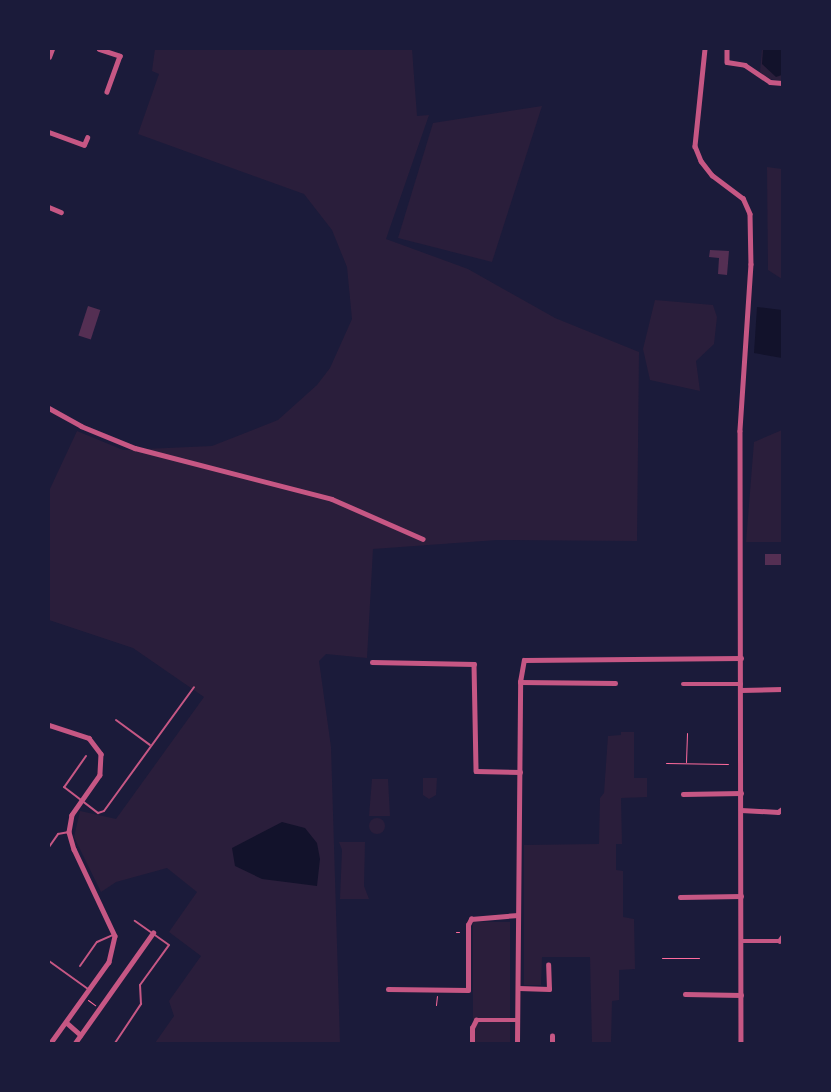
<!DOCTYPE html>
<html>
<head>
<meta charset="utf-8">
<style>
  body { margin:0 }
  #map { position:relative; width:831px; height:1092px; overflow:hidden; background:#1b1b3a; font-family:"Open Sans",sans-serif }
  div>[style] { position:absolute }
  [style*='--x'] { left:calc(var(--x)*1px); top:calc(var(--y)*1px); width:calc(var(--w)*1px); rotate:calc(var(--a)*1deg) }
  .green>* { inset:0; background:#2a1e3b; transform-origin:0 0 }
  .round { border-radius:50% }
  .water>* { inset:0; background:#12122b }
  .building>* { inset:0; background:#542f53; transform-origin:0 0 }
  .path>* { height:1px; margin:-0.5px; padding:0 0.5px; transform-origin:0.5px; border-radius:0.5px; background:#ff6b9d }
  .service>* { height:2px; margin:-1px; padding:0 1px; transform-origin:1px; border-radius:1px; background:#c65784 }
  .minor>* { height:4.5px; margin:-2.25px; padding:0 2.25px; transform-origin:2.25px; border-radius:2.25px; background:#c65784 }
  span { translate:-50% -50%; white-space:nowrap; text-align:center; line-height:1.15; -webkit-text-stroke:5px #1b1b3a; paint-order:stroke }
  .frame { position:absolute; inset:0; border:50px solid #1b1b3a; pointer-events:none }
</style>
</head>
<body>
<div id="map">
  <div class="green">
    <i style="clip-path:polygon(155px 49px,412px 49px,417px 116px,429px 115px,386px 239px,468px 269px,555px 318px,639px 352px,637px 541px,497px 540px,373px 549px,367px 658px,326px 654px,319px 661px,331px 747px,340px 1043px,155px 1043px,174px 1016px,169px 1001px,201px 956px,169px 932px,197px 892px,167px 868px,116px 882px,101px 892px,74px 837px,80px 811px,116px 819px,204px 697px,133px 648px,49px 620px,49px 491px,77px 431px,123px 450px,212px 446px,278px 420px,317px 385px,330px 368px,352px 319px,347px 267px,332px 230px,304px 194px,138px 134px,159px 74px,152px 71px)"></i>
    <i style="clip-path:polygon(762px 49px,782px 49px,782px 81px,770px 79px,760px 72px)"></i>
    <i style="clip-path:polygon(542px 106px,492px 262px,398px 238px,433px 123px)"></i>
    <i style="clip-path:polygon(767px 167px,782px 169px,782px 279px,768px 270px)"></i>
    <i style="clip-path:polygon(655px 300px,713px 305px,717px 317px,714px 344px,696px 361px,700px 391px,650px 380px,643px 349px)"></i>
    <i style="clip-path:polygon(782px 430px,782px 542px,746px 542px,754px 442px)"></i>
    <i style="clip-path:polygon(621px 732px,634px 732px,634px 778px,647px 778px,647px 797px,621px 798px,622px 844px,616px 844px,616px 870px,623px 871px,623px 917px,634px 919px,635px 969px,619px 970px,619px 1000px,612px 1001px,611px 1043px,592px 1043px,590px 957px,542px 957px,541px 985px,524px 985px,524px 845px,599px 844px,600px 798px,604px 793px,608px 736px,621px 735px)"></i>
    <i style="clip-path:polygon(423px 778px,437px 778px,436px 795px,429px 799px,423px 795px)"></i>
    <i style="clip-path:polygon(372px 779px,388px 779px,390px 816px,369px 816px)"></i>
    <i class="round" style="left:369px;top:818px;width:16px;height:16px"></i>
    <i style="clip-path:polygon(339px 842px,365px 842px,364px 886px,369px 899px,340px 899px,342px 850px)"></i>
    <i style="left:473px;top:922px;width:37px;height:121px"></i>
  </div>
  <div class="water">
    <i style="clip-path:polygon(763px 49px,782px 49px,782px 75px,776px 77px,762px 64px)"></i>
    <i style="clip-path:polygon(757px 307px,782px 310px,782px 358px,754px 353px)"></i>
    <i style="clip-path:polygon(282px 822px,305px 828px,317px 843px,320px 859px,317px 886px,262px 879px,235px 866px,232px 848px)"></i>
  </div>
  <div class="building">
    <i style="clip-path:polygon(710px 250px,729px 251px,727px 275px,718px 274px,719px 258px,709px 257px)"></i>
    <i style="left:88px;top:306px;width:13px;height:31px;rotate:18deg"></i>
    <i style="left:765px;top:554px;width:17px;height:11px"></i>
  </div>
  <div class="path">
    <i style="--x:686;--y:762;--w:29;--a:-88"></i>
    <i style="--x:666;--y:763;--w:62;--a:0.9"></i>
    <i style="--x:456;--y:932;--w:3;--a:0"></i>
    <i style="--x:662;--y:958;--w:37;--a:0"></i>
    <i style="--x:88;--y:1000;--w:9;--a:36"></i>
    <i style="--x:436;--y:1005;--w:9;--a:-84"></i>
  </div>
  <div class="service">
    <i style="--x:116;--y:720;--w:42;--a:36.3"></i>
    <i style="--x:86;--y:756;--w:38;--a:125"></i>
    <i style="--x:64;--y:787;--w:43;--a:37.4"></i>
    <i style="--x:98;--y:813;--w:6;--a:-18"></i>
    <i style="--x:104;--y:811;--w:153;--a:-54"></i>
    <i style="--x:49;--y:847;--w:16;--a:-55"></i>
    <i style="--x:58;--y:834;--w:11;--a:-10"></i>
    <i style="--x:49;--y:961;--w:48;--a:35.7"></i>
    <i style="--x:80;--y:966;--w:29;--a:-55"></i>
    <i style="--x:97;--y:942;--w:17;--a:-24"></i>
    <i style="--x:115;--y:1043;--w:47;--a:-56.3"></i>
    <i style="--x:141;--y:1004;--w:19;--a:-93"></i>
    <i style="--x:140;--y:985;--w:49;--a:-54.1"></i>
    <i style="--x:169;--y:945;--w:42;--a:-144.8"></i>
  </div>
  <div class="minor">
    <i style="--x:99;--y:49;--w:22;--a:18"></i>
    <i style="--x:120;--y:56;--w:38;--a:110"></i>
    <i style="--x:705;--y:49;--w:98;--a:95.9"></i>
    <i style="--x:695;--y:146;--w:16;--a:68"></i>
    <i style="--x:701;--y:161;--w:18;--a:52"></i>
    <i style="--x:712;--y:175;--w:39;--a:37"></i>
    <i style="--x:743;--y:198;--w:17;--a:66"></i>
    <i style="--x:750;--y:214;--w:50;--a:88.9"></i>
    <i style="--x:751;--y:264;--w:167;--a:93.8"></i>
    <i style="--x:740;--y:431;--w:612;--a:89.91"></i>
    <i style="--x:727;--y:49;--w:13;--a:90"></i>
    <i style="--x:727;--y:62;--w:18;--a:9"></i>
    <i style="--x:745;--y:65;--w:30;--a:34"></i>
    <i style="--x:770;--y:82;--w:12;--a:5"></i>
    <i style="--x:49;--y:57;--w:9;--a:-69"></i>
    <i style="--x:49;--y:132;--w:37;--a:20"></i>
    <i style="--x:84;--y:145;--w:8;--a:-67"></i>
    <i style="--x:49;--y:207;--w:13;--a:23"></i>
    <i style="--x:49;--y:408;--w:37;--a:29"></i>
    <i style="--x:81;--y:426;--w:58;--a:22.2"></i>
    <i style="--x:135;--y:448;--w:203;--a:14.5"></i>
    <i style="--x:332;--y:499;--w:99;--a:23.7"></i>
    <i style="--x:372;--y:662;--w:102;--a:1.1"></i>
    <i style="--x:474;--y:664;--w:107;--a:88.9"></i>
    <i style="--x:476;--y:771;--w:44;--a:1.3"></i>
    <i style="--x:520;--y:682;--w:95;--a:0.6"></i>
    <i style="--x:683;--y:684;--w:58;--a:0"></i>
    <i style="--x:741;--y:690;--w:41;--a:-1.4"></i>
    <i style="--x:49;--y:725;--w:42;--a:18"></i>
    <i style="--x:89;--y:738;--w:20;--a:53"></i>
    <i style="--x:101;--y:754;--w:21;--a:93"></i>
    <i style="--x:100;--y:775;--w:49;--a:125"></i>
    <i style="--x:72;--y:815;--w:17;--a:100"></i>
    <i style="--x:69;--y:832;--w:18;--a:74"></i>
    <i style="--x:74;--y:849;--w:96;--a:64.8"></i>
    <i style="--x:115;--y:936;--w:27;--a:103"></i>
    <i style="--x:109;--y:962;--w:100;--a:125.6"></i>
    <i style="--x:683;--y:794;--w:58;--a:-1"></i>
    <i style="--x:741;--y:810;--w:37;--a:3"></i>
    <i style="--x:778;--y:812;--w:5;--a:-37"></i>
    <i style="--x:680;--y:897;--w:61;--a:-0.9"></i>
    <i style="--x:741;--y:941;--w:38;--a:0"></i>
    <i style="--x:779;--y:941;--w:5;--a:-53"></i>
    <i style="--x:519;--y:988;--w:30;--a:2"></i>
    <i style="--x:549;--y:989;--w:24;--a:-92"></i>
    <i style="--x:388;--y:989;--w:80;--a:0.7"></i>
    <i style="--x:468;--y:990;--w:65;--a:-90"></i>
    <i style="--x:468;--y:925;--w:7;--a:-63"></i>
    <i style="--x:471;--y:919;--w:47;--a:-4.9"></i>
    <i style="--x:685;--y:994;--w:56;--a:1"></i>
    <i style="--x:67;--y:1023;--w:18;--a:41"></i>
    <i style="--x:75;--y:1043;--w:135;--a:-54.7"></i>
    <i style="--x:472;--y:1043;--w:15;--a:-90"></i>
    <i style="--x:472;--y:1028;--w:9;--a:-63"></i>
    <i style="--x:476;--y:1020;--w:42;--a:0"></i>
    <i style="--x:517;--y:1043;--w:361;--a:-89.5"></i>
    <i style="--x:520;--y:682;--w:22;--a:-80"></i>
    <i style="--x:524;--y:660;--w:217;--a:-0.5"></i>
    <i style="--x:552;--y:1043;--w:7;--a:-90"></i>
  </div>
  <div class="frame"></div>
</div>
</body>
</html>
